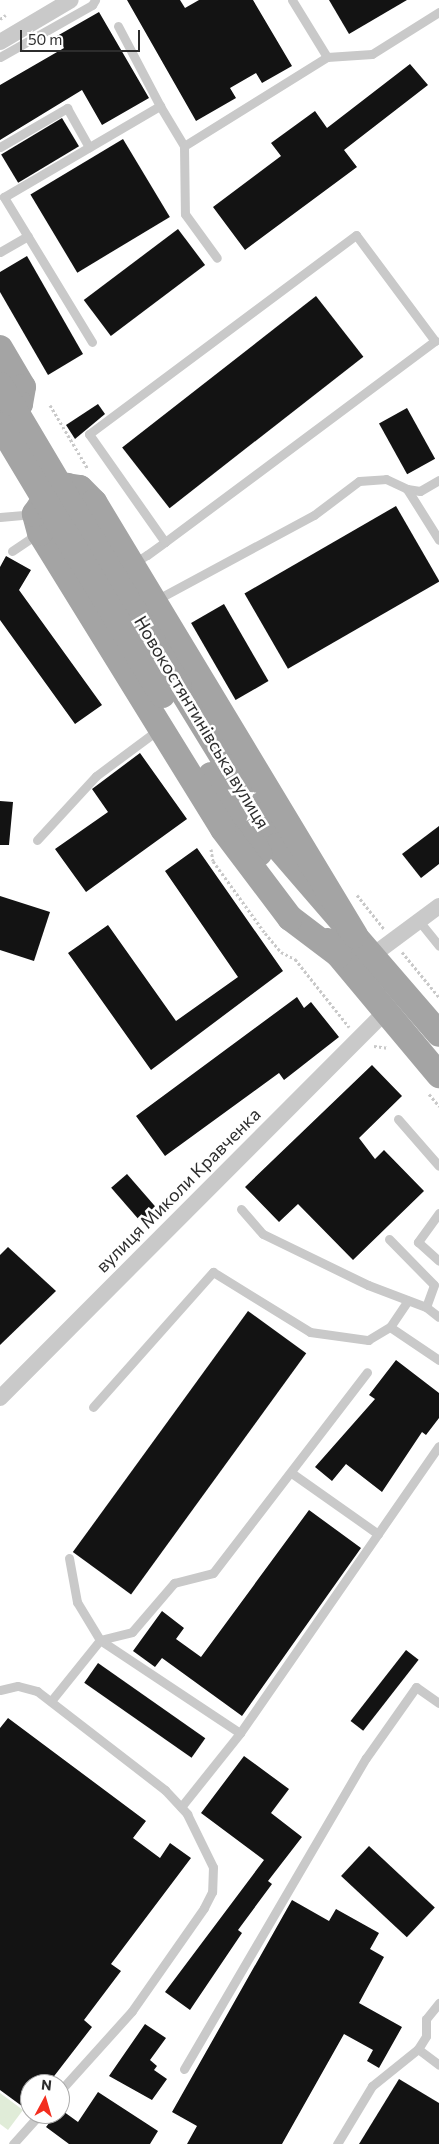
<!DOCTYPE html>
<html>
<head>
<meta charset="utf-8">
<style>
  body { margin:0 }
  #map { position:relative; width:439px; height:2144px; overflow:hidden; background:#fff; font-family:Commissioner,sans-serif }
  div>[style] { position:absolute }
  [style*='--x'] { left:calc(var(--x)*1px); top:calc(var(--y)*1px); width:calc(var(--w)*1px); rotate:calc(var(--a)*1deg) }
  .green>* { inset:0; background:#e0ecd8 }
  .building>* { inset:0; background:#131313; transform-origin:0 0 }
  .path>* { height:3px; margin-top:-1.5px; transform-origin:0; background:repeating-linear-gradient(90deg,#c9c9c9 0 2.5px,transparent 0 5px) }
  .service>* { height:9px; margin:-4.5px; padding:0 4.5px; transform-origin:4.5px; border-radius:4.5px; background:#c9c9c9 }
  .minor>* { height:16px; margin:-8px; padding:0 8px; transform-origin:8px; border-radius:8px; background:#c9c9c9 }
  .primary>* { height:26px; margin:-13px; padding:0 13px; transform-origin:13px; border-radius:13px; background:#a4a4a4 }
  .primary-bridge>* { height:26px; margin:-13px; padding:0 13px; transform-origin:13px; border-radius:13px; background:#a4a4a4 }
  span { translate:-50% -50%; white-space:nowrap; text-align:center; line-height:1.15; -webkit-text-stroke:5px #fff; paint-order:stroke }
  .street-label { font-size:18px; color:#2c2c2c }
  .north { position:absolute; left:20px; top:2074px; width:50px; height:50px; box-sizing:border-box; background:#fff; border:1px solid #ababab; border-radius:50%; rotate:6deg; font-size:14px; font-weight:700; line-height:20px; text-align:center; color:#2c2c2c }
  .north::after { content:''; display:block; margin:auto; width:18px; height:22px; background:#f32e1f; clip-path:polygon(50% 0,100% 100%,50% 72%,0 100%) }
  .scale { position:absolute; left:20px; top:30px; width:120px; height:22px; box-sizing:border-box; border:2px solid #2c2c2c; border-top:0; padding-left:6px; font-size:15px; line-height:18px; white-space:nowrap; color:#2c2c2c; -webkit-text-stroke:4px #fff; paint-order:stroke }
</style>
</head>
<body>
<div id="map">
  <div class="green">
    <i style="clip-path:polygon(0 2093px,23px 2110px,8px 2130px,0 2124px)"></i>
  </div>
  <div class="building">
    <i style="clip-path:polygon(127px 0,180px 0,185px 8px,199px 0,253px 0,292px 66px,262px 83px,256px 73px,230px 88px,236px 98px,196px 121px)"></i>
    <i style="clip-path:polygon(329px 0,407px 0,349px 34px)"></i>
    <i style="clip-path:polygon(99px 12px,149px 98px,102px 125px,82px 90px,0 140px,0 85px,64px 48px,57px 36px)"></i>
    <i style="clip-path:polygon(410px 64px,428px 85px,344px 150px,357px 167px,245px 250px,213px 207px,281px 156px,271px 143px,315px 111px,327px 128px)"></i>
    <i style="left:62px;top:118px;width:33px;height:71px;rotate:59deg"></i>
    <i style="left:123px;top:139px;width:91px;height:108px;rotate:59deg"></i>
    <i style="left:178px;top:229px;width:45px;height:118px;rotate:53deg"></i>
    <i style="clip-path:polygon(27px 256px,83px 354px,48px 375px,0 292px,0 272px)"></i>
    <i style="left:316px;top:296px;width:77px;height:246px;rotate:52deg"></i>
    <i style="clip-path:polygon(98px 404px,105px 414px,75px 439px,66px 425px)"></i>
    <i style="left:407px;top:408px;width:58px;height:32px;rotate:61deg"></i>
    <i style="left:396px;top:506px;width:87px;height:175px;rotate:60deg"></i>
    <i style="clip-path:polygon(6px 556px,31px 570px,19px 590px,102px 705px,75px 724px,0 620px,0 567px)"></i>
    <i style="left:224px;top:604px;width:89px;height:38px;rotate:60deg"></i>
    <i style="clip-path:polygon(140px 753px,187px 819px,86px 892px,55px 849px,108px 812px,92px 789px)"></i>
    <i style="clip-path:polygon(0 801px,13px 802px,9px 845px,0 845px)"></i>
    <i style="clip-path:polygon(439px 826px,439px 864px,421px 878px,402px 854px)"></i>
    <i style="clip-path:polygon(197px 848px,283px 971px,151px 1070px,68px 953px,108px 925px,176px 1021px,238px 977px,165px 871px)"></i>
    <i style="clip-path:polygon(0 896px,50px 912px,34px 961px,0 950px)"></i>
    <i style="clip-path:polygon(297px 997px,304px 1008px,311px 1002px,339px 1037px,284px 1080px,279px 1073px,165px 1156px,136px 1116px)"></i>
    <i style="clip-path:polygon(372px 1065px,402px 1096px,359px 1138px,375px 1159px,384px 1150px,424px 1191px,353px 1260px,298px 1204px,279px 1222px,245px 1187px)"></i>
    <i style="left:127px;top:1174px;width:52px;height:21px;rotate:49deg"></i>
    <i style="clip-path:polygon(8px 1247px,56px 1291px,0 1345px,0 1255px)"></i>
    <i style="left:248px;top:1311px;width:72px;height:298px;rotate:36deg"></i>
    <i style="clip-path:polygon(396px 1360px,439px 1393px,439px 1418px,426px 1435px,422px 1432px,382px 1492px,346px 1464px,332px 1481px,315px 1467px,375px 1399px,369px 1395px)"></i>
    <i style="clip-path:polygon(309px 1510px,361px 1548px,242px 1716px,162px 1658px,155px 1667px,133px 1651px,162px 1611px,184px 1628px,176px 1639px,201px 1657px)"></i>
    <i style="left:406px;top:1650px;width:16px;height:90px;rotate:38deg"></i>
    <i style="left:98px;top:1663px;width:131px;height:24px;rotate:35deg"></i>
    <i style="clip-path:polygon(8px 1718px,146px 1821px,133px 1838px,160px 1858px,170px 1843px,191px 1858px,111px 1964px,121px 1971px,84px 2020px,92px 2027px,48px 2084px,30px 2084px,30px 2112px,0 2090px,0 1728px)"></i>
    <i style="clip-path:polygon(244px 1756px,289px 1789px,271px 1813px,302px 1837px,268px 1881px,272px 1884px,238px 1930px,242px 1933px,190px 2010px,165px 1992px,264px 1860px,201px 1813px)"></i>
    <i style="left:369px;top:1846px;width:90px;height:41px;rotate:43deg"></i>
    <i style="clip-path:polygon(292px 1900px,329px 1921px,336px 1909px,379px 1933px,370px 1949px,384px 1957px,359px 2003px,402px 2027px,379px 2068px,367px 2061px,373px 2050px,344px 2034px,282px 2144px,187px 2144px,197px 2126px,172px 2112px)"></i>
    <i style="clip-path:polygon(145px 2024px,166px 2038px,150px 2060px,157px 2066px,154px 2070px,167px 2079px,152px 2100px,109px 2076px)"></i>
    <i style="clip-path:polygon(399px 2079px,439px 2103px,439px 2144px,359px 2144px)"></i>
    <i style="clip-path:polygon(98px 2092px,158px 2131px,150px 2144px,69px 2144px,46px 2127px,60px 2109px,78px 2122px)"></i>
  </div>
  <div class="path">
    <i style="--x:0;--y:19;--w:7;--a:-34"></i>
    <i style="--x:50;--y:405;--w:74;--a:59.3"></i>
    <i style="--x:211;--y:849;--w:12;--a:81"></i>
    <i style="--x:213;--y:861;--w:89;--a:54.2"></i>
    <i style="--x:265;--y:933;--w:25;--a:50"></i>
    <i style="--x:281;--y:952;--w:16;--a:27"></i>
    <i style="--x:295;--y:959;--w:87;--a:51.5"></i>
    <i style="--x:357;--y:895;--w:43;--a:51.5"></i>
    <i style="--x:402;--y:952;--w:58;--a:50.6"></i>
    <i style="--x:374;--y:1046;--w:15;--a:8"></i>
    <i style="--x:429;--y:1094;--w:16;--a:50"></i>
  </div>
  <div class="service">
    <i style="--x:292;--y:0;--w:67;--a:58.4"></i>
    <i style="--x:118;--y:26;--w:90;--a:62.3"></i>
    <i style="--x:0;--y:57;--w:106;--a:-29.5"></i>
    <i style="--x:92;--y:5;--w:6;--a:-59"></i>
    <i style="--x:184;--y:146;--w:68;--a:89.2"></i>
    <i style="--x:185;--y:214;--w:54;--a:54"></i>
    <i style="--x:0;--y:147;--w:78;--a:-30.2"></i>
    <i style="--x:67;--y:108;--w:45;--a:60.6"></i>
    <i style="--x:0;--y:252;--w:32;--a:-30"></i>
    <i style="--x:92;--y:342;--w:170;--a:-121.3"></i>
    <i style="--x:4;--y:197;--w:181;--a:-30.3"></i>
    <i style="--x:160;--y:106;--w:47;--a:59"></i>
    <i style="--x:184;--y:146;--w:168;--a:-31.9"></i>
    <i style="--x:327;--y:57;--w:45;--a:-3.8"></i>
    <i style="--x:372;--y:54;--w:79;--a:-32.1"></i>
    <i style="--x:407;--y:489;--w:13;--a:9"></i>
    <i style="--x:420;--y:491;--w:22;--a:-30"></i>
    <i style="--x:0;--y:517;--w:33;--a:-5"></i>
    <i style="--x:12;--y:551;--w:30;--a:-34"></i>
    <i style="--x:134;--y:563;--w:15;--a:-32"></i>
    <i style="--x:147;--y:555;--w:22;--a:-36"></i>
    <i style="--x:165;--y:542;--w:337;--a:-36.7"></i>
    <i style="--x:435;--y:341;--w:132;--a:-126.7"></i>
    <i style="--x:356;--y:235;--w:333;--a:143.3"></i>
    <i style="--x:89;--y:434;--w:132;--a:54.9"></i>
    <i style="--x:156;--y:600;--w:179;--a:-28.3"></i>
    <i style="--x:314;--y:515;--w:56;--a:-37.1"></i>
    <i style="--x:359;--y:481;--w:27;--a:-4"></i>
    <i style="--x:386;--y:479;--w:23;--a:25"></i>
    <i style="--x:407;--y:489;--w:60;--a:57.9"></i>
    <i style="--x:37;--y:840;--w:87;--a:-47.3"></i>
    <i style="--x:96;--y:776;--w:79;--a:-36.7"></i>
    <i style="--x:419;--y:921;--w:32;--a:51"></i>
    <i style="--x:398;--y:1119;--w:62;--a:48.9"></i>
    <i style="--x:241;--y:1209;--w:33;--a:49"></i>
    <i style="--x:263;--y:1234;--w:117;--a:25.9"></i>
    <i style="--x:368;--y:1285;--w:62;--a:20.8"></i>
    <i style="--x:426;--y:1307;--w:16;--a:38"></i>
    <i style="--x:439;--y:1213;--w:36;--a:126"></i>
    <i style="--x:418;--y:1242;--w:28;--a:42"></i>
    <i style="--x:389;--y:1239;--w:64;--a:45.6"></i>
    <i style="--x:434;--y:1285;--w:23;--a:110"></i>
    <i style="--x:390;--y:1327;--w:59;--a:34"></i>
    <i style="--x:93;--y:1407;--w:181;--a:-48.4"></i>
    <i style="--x:213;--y:1272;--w:114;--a:31.7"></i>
    <i style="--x:310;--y:1332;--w:59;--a:7.9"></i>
    <i style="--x:368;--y:1340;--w:26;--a:-31"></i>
    <i style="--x:390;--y:1327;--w:32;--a:-56"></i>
    <i style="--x:293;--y:1474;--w:104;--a:35.2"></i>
    <i style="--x:69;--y:1558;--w:45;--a:79.7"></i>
    <i style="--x:77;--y:1602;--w:44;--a:58.8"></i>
    <i style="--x:100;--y:1640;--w:168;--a:33.6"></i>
    <i style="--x:0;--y:1690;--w:18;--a:-13"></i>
    <i style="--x:18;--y:1686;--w:20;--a:15"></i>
    <i style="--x:37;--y:1691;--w:162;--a:37.7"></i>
    <i style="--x:165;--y:1790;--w:33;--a:47"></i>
    <i style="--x:187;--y:1814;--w:59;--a:63.9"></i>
    <i style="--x:213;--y:1867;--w:25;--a:92"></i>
    <i style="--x:212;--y:1892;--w:18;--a:117"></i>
    <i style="--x:204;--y:1908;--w:126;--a:125"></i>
    <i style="--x:132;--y:2011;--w:108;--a:132"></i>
    <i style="--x:51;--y:1701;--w:78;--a:-51.2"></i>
    <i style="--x:100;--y:1640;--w:33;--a:-14"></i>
    <i style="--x:132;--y:1632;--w:65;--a:-49.4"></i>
    <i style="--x:174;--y:1583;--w:40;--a:-14.4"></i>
    <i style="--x:213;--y:1573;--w:253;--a:-52.5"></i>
    <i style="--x:181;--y:1807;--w:95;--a:-51.4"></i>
    <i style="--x:240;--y:1733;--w:349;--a:-55.3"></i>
    <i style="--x:418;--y:2049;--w:26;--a:37"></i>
    <i style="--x:184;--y:2069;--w:360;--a:-59.7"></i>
    <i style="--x:366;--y:1758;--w:87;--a:-54.8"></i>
    <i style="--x:416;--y:1687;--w:28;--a:35"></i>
    <i style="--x:13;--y:2144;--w:40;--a:-48"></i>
    <i style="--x:337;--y:2144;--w:68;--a:-58.9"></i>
    <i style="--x:372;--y:2086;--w:59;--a:-38.8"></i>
    <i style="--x:418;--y:2049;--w:15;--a:-58"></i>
    <i style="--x:426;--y:2036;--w:17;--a:-90"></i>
    <i style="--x:426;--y:2019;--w:21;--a:-51"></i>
  </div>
  <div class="minor">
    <i style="--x:0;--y:42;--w:82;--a:-30.6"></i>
    <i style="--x:373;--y:955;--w:82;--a:-36.6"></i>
    <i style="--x:0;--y:1398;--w:547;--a:-45.07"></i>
  </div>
  <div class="primary">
    <i style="--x:0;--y:348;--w:45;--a:59.5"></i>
    <i style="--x:23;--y:387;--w:17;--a:100"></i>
    <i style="--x:20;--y:404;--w:26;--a:141"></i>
    <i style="--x:179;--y:686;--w:188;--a:58.5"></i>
    <i style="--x:277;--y:846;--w:248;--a:49.2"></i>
    <i style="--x:211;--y:775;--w:92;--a:58.4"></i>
    <i style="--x:327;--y:941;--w:175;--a:50.1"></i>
    <i style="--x:339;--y:955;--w:61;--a:-142.9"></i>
    <i style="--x:290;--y:918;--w:111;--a:-127"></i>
    <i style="--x:223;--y:829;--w:348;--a:-121.7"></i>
    <i style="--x:40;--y:533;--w:20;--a:-105"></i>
    <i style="--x:35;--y:514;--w:24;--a:-57"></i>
    <i style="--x:48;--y:494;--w:21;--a:-23"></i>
    <i style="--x:67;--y:486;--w:13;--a:9"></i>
    <i style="--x:80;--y:488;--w:20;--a:45"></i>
    <i style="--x:94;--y:502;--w:506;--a:58.92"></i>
  </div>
  <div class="primary-bridge">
    <i style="--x:0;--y:385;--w:350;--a:59.3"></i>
    <i style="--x:0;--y:425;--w:315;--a:59"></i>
  </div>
  <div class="street-label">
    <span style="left:202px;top:722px;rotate:59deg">Новокостянтинівська вулиця</span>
    <span style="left:178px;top:1190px;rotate:-45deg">вулиця Миколи Кравченка</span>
  </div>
  <div class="north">N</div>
  <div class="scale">50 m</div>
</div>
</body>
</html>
